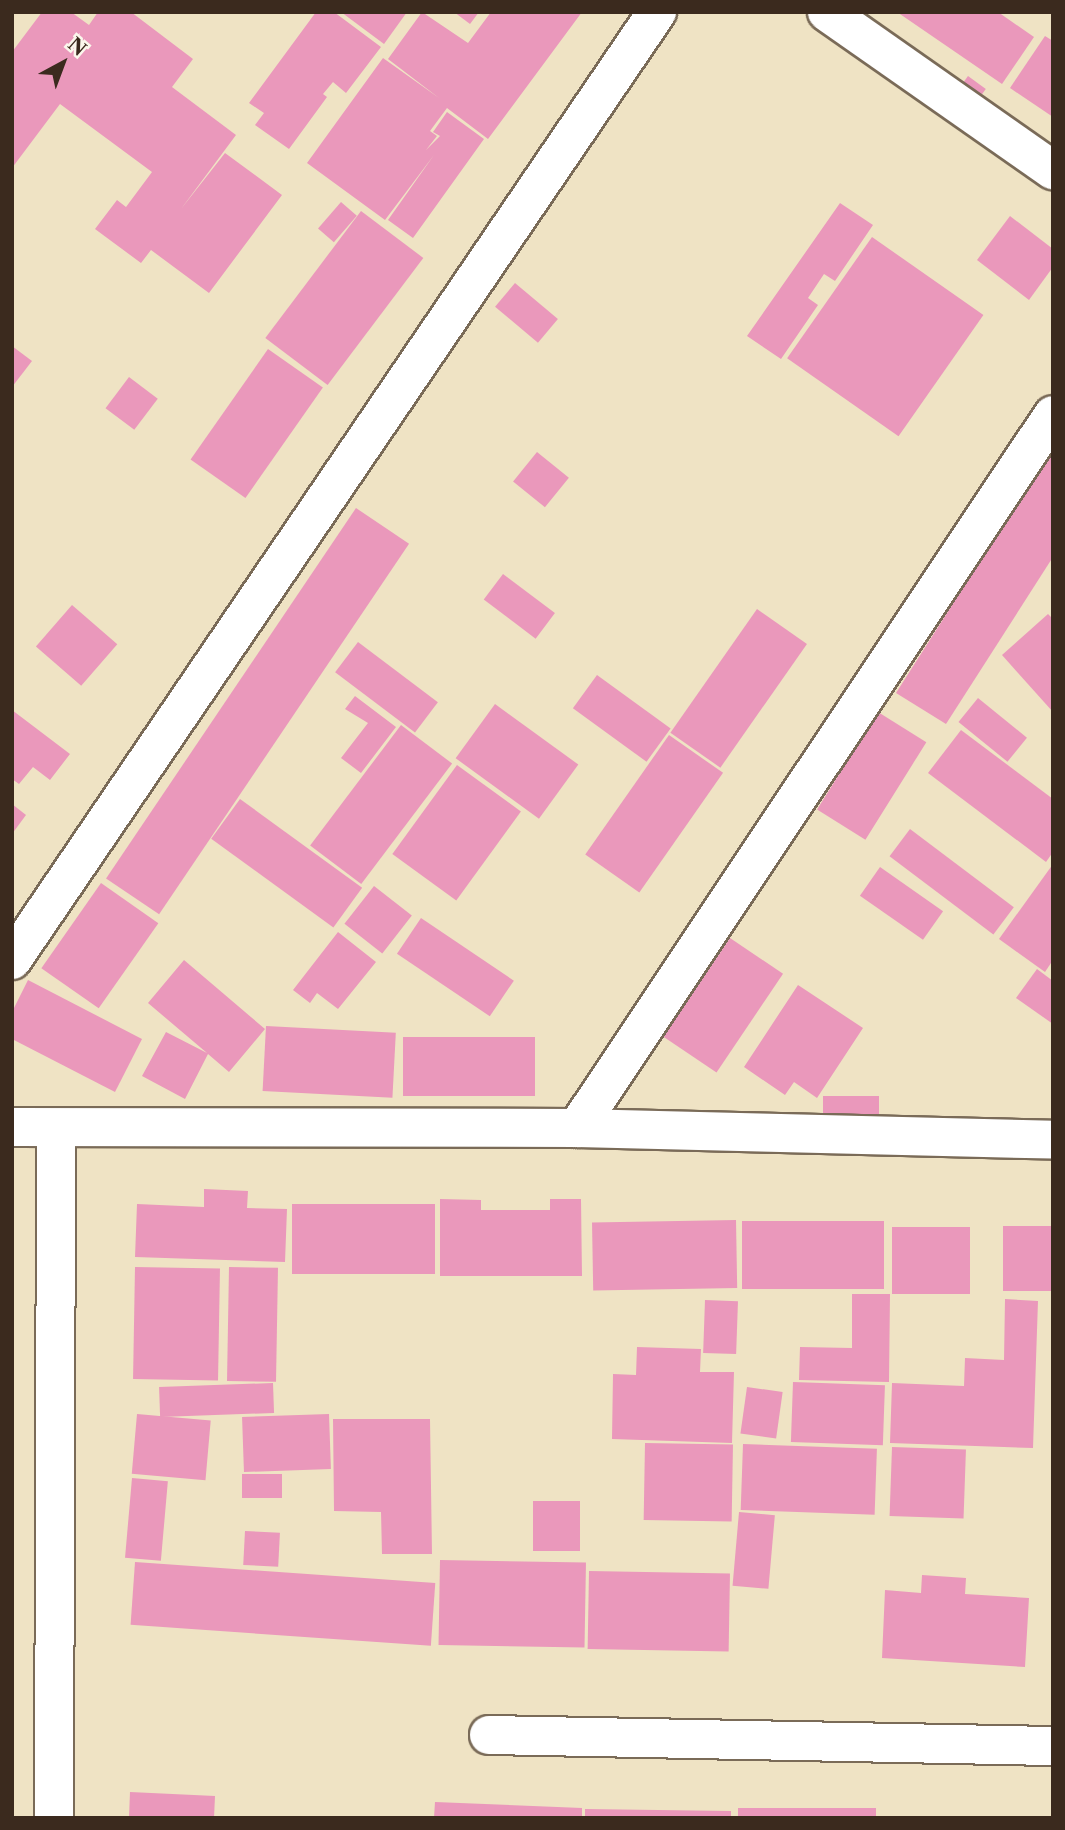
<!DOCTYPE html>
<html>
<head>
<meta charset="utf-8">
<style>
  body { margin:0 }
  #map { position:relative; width:1065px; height:1830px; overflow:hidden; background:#efe3c4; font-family:"Libre Caslon Text",serif }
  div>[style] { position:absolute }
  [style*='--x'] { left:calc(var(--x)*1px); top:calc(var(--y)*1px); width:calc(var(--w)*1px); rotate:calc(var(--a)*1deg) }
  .building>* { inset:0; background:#ea98bb; transform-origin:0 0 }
  .roads { filter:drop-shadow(2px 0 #7a6b58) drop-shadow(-2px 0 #7a6b58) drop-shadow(0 2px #7a6b58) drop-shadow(0 -2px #7a6b58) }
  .street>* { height:38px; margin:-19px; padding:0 19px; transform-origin:19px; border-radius:19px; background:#fff }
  span { translate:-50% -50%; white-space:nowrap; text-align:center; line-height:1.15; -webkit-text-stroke:7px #fbf7ec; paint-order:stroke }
  .frame { position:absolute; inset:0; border:14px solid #3b2a1e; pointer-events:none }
  .north { position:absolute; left:28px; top:28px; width:70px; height:70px; -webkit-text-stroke:5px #fbf7ec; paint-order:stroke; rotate:41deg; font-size:19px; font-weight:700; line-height:28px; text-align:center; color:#3b2a1e }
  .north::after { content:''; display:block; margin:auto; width:24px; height:32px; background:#3b2a1e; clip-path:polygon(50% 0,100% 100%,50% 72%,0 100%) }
</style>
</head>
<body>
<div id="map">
  <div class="building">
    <i style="clip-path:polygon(42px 12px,71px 12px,89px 25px,98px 12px,131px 12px,193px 59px,172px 87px,236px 135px,181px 209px,225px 153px,282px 195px,209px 293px,151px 250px,141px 263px,95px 229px,117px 200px,126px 207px,152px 172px,60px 104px,12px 168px,12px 52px)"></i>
    <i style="clip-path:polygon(316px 12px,334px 12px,381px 47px,346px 93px,333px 82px,323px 94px,327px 97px,289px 149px,255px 125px,264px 113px,249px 103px)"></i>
    <i style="clip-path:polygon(341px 12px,407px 12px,384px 44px)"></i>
    <i style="clip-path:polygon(422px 12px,468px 43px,491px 12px,582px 12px,488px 139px,447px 108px,430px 131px,437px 136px,426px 150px,440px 136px,433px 132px,447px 112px,484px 139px,413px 238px,388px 220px,434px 155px,385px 220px,307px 163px,383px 58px,439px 98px,388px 59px)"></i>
    <i style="clip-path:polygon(454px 12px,479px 12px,470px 24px)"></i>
    <i style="clip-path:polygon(897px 12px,998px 12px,1034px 37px,1002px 84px)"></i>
    <i style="clip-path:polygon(1045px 36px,1053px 41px,1053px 117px,1010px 88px)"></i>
    <i style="left:968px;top:76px;width:22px;height:24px;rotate:36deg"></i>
    <i style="left:341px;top:202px;width:21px;height:35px;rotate:41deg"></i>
    <i style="clip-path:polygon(840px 203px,873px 225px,835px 281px,824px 274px,808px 298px,818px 305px,781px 359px,747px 336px)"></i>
    <i style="left:361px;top:211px;width:78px;height:159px;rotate:37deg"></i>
    <i style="clip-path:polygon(1010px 216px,1053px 249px,1053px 267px,1029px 300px,977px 260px)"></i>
    <i style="left:872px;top:237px;width:136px;height:148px;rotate:35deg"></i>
    <i style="left:515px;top:283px;width:56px;height:31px;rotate:40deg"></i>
    <i style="clip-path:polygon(12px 346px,32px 361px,12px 387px)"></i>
    <i style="left:268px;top:349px;width:67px;height:135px;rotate:35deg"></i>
    <i style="left:129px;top:377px;width:36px;height:39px;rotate:37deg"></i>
    <i style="clip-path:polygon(1053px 447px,1053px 557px,946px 724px,896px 693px)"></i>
    <i style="left:537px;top:452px;width:41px;height:38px;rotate:39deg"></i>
    <i style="left:356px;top:508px;width:64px;height:447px;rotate:34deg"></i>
    <i style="left:503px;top:574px;width:65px;height:32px;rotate:37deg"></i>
    <i style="left:72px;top:605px;width:60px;height:55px;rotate:41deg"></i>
    <i style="left:757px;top:609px;width:61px;height:151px;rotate:35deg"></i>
    <i style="clip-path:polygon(1048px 614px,1053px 619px,1053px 712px,1002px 655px)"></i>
    <i style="left:358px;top:642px;width:100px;height:38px;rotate:37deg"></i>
    <i style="left:597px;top:675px;width:91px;height:41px;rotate:36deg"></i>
    <i style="clip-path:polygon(355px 696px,396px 727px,361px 773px,341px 758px,368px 723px,345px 709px)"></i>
    <i style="left:978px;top:698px;width:63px;height:31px;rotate:39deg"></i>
    <i style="left:495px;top:704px;width:103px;height:67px;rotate:36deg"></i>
    <i style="clip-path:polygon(12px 710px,70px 754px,50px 780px,33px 767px,19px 784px,12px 779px)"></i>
    <i style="left:878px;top:712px;width:57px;height:115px;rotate:32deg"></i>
    <i style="left:401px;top:725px;width:64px;height:151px;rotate:37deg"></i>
    <i style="clip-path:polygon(961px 730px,1053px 799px,1053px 852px,1046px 862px,928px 773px)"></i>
    <i style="left:669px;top:735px;width:66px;height:146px;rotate:35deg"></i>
    <i style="left:457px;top:765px;width:79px;height:110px;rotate:36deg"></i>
    <i style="left:240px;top:799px;width:151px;height:49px;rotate:36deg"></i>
    <i style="clip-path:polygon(12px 804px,26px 815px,12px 834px)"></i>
    <i style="left:910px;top:829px;width:130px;height:34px;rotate:37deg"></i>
    <i style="clip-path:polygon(1053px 864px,1053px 960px,1045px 972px,999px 939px)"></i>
    <i style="left:880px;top:867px;width:77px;height:35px;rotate:35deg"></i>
    <i style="left:101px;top:883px;width:70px;height:104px;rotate:35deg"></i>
    <i style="left:374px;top:886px;width:48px;height:48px;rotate:38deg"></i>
    <i style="left:421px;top:918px;width:112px;height:43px;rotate:34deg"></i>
    <i style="clip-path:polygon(338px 932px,376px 962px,338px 1009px,317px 993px,310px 1003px,293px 990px)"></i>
    <i style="left:730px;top:938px;width:64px;height:119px;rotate:34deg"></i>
    <i style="clip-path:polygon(184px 960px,265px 1029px,229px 1072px,208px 1054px,185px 1099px,142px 1076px,166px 1032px,207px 1053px,148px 1003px)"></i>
    <i style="clip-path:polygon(1037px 969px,1053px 981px,1053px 1024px,1016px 998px)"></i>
    <i style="clip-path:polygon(28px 980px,142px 1039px,115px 1092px,12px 1039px,12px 1012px)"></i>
    <i style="clip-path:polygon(798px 985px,863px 1028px,817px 1098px,794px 1082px,785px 1095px,744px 1067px)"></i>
    <i style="left:266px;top:1026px;width:130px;height:65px;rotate:3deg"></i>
    <i style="left:403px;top:1037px;width:132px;height:59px"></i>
    <i style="left:879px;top:1096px;width:25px;height:56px;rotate:90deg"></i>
    <i style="clip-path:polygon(204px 1189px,248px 1191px,247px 1208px,287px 1209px,285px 1262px,135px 1257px,137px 1204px,204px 1207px)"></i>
    <i style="clip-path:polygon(440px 1199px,481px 1200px,481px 1210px,550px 1210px,550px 1199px,581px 1199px,582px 1276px,440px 1276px)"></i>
    <i style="left:292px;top:1204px;width:143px;height:70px"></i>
    <i style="left:736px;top:1220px;width:68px;height:144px;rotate:89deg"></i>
    <i style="left:742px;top:1221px;width:142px;height:68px"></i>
    <i style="left:1053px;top:1226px;width:65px;height:50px;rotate:90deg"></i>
    <i style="left:892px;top:1227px;width:78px;height:67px"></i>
    <i style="left:135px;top:1267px;width:85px;height:112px;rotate:1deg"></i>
    <i style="left:229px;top:1267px;width:49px;height:114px;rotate:1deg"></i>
    <i style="clip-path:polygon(852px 1294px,890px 1294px,889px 1382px,799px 1380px,800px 1347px,852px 1348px)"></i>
    <i style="clip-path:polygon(1005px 1299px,1038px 1301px,1033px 1448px,890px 1443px,892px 1383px,964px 1386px,965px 1358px,1004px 1360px)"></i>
    <i style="left:705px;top:1300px;width:33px;height:53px;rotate:2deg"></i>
    <i style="clip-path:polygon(637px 1347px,701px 1349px,700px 1372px,734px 1372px,732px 1443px,612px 1439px,613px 1374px,636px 1375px)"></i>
    <i style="left:793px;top:1382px;width:92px;height:60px;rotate:2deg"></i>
    <i style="left:273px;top:1383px;width:30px;height:114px;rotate:88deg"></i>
    <i style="left:747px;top:1387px;width:36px;height:47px;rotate:8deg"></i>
    <i style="left:137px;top:1414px;width:74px;height:60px;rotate:5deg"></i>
    <i style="left:329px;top:1414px;width:55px;height:87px;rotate:88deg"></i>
    <i style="clip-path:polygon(333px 1419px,430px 1419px,432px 1554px,382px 1554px,381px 1512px,334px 1511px)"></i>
    <i style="left:645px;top:1443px;width:88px;height:77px;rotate:1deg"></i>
    <i style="left:743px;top:1444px;width:134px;height:66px;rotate:2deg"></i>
    <i style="left:892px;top:1447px;width:74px;height:69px;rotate:2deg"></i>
    <i style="left:282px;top:1474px;width:24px;height:40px;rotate:90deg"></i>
    <i style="left:132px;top:1478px;width:36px;height:80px;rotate:5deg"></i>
    <i style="left:533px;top:1501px;width:47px;height:50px"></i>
    <i style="left:739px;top:1512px;width:36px;height:74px;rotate:5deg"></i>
    <i style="left:245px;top:1531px;width:35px;height:34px;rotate:3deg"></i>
    <i style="left:440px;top:1560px;width:146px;height:85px;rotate:1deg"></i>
    <i style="left:135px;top:1562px;width:301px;height:63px;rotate:4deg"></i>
    <i style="left:589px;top:1571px;width:141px;height:78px;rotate:1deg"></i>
    <i style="clip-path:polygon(922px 1575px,966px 1578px,965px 1594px,1029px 1598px,1025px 1667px,882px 1658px,885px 1590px,921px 1593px)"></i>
    <i style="clip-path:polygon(130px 1792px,215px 1796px,214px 1818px,129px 1818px)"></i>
    <i style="clip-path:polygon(435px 1802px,582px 1808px,582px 1818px,434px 1818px)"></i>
    <i style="left:738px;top:1808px;width:138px;height:10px"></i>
    <i style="clip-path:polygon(585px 1809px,731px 1811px,731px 1818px,585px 1818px)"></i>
  </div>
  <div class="roads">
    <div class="street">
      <i style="--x:827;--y:12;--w:276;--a:35"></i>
      <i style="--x:12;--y:960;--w:1147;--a:-55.77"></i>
      <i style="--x:12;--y:1127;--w:565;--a:0.1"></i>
      <i style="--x:577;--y:1128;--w:476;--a:1.4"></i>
      <i style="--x:577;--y:1128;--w:857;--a:-56.27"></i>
      <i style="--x:489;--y:1735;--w:564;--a:1.12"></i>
      <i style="--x:54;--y:1818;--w:688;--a:-89.83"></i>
    </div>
  </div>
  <div class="frame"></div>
  <div class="north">N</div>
</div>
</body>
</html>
